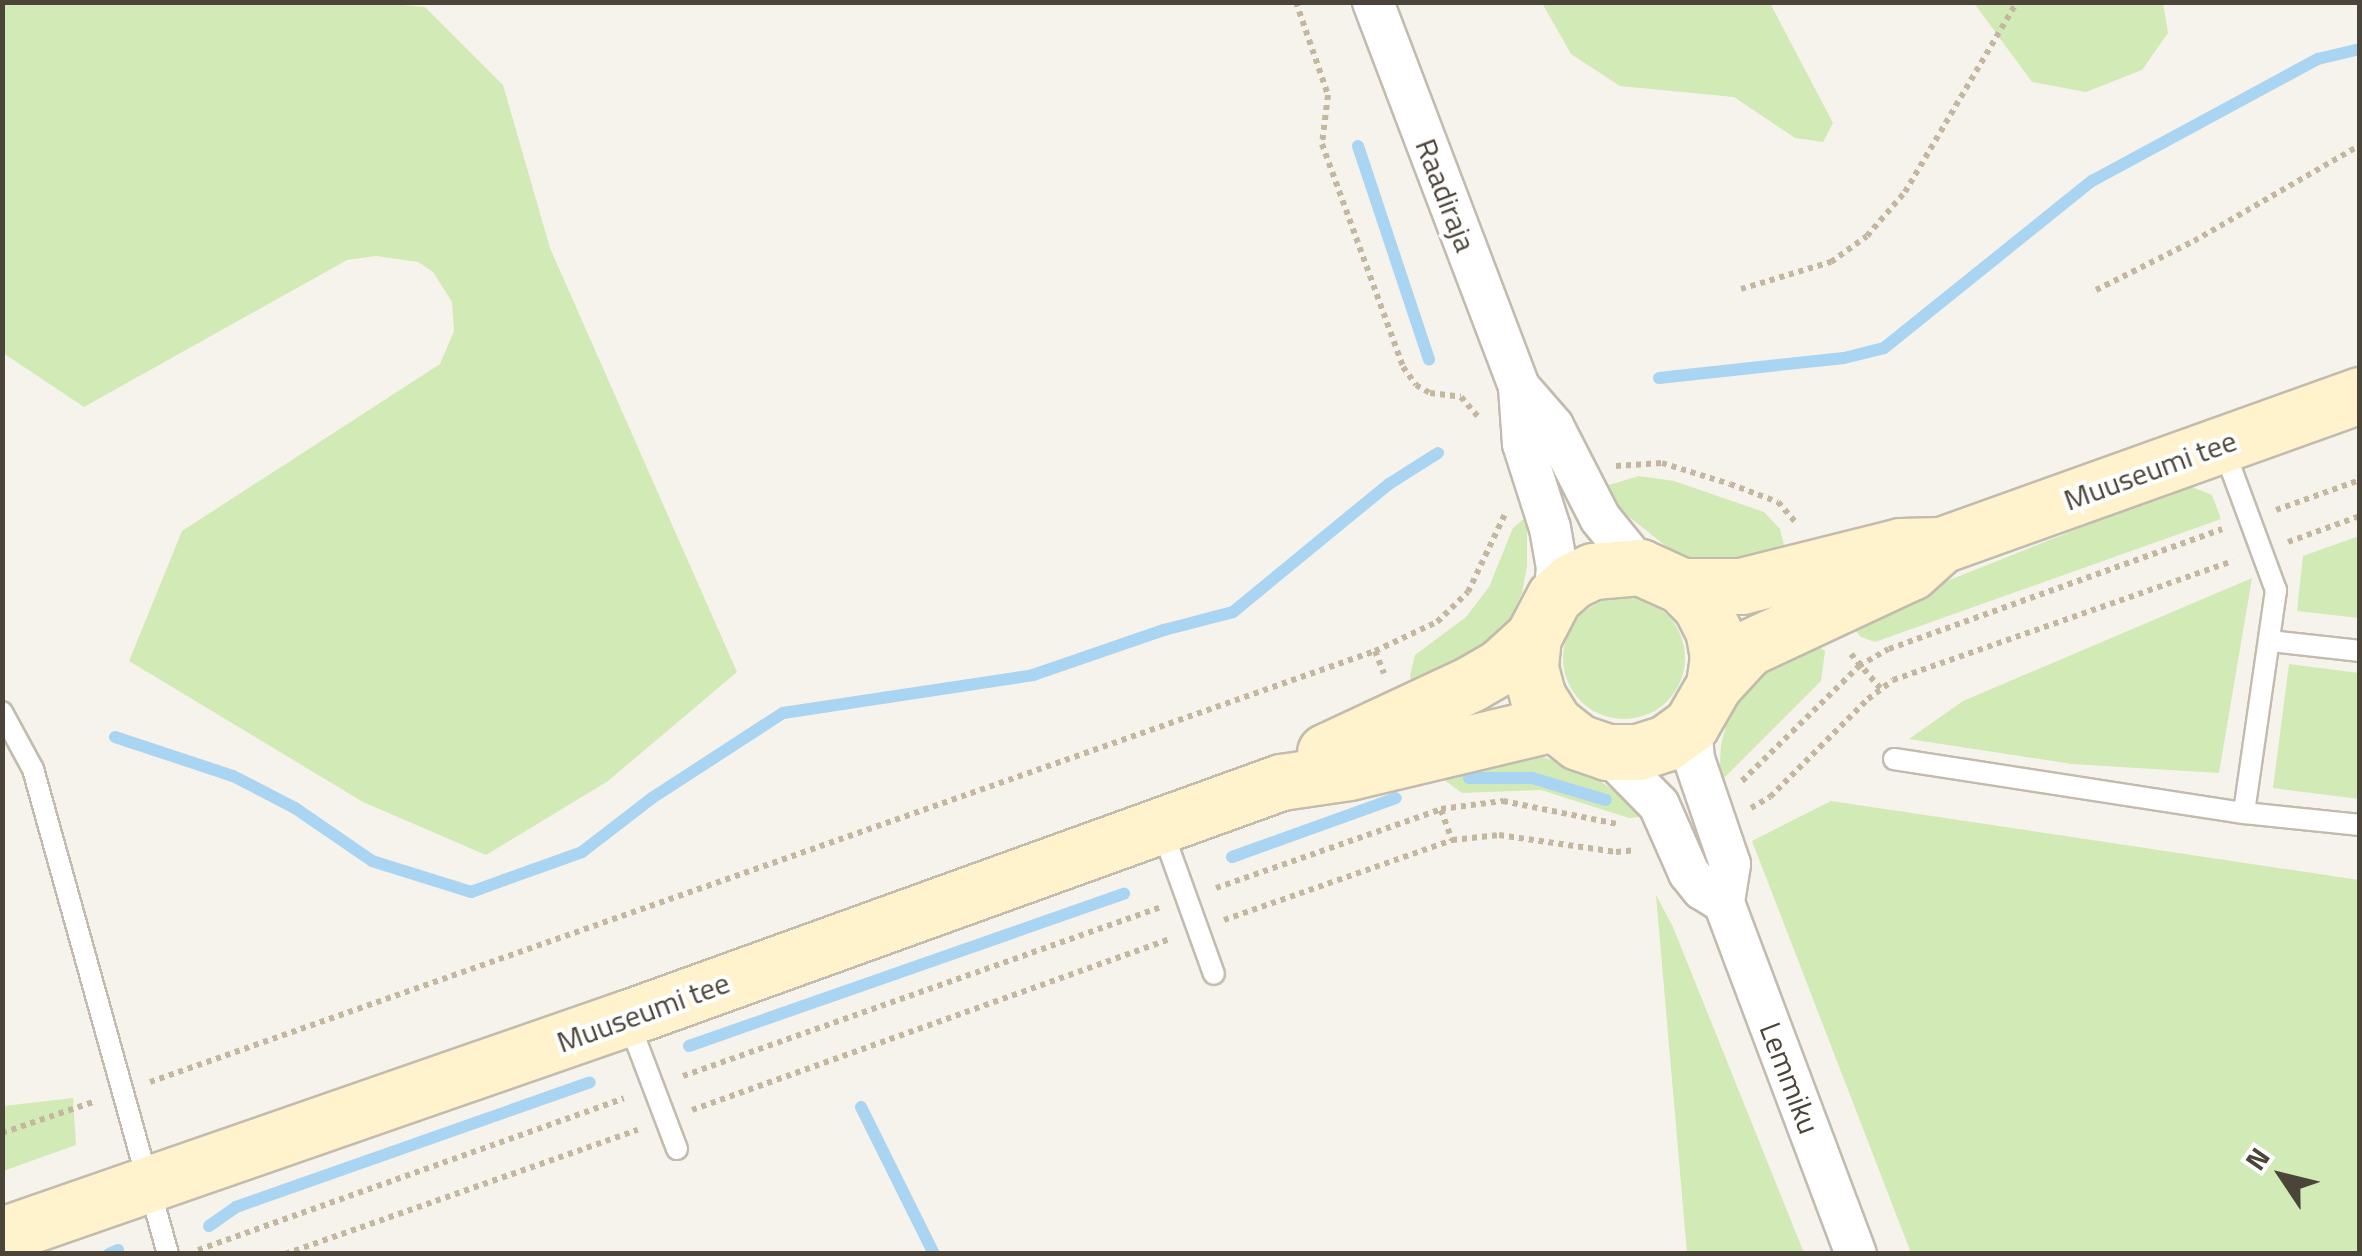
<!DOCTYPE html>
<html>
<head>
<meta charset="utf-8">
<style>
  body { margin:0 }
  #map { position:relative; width:2362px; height:1256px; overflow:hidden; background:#f6f3ec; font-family:"Titillium Web",sans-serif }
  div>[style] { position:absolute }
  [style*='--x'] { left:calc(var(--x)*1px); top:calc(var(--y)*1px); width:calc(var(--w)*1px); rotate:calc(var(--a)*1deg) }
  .green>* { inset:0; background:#d2eab5 }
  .round { border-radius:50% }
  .stream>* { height:12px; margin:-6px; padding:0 6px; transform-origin:6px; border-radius:6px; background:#a9d4f2 }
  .path>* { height:6px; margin-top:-3px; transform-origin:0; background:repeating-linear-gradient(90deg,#c4b79f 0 5px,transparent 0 10px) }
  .roads { filter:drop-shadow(2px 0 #c2bbae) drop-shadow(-2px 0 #c2bbae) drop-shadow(0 2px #c2bbae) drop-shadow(0 -2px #c2bbae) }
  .lane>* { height:20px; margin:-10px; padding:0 10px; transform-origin:10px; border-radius:10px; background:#fff }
  .street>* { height:40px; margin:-20px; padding:0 20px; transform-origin:20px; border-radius:20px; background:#fff }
  .secondary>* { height:55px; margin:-27.5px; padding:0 27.5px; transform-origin:27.5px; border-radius:27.5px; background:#fff3cd }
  span { translate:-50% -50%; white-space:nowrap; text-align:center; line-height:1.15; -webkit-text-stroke:8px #fff; paint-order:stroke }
  .street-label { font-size:30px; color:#4b4439 }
  .frame { position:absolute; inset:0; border:5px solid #4b4439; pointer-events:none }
  .north { position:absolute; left:2232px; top:1126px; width:100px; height:100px; -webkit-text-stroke:8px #fff; paint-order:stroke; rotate:305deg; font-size:28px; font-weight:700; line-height:40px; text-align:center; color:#4b4439 }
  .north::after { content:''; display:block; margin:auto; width:35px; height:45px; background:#4b4439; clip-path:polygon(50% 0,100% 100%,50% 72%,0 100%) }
</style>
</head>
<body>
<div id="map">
  <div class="green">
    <i style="clip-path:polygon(381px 3px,425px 7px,503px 85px,550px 248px,737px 672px,608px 781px,486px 855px,363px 802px,129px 661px,182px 531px,440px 364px,454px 331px,452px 302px,433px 272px,418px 262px,376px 256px,347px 260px,84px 407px,3px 353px,3px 3px)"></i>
    <i style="clip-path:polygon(1542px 3px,1770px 3px,1833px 123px,1823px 142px,1795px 138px,1734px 97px,1620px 86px,1571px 54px)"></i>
    <i style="clip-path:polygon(1974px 3px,2163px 3px,2168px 33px,2142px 70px,2086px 92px,2032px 82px)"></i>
    <i style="clip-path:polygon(1639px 476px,1674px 481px,1764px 512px,1780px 529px,1787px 557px,1722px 561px,1692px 558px,1667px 547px,1623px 512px,1602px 487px)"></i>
    <i style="clip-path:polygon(2187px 485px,2212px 495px,2221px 519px,1875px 642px,1861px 637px,1847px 621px)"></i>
    <i style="clip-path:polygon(1527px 516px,1527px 566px,1522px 593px,1510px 618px,1489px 645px,1414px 696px,1410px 675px,1415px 655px,1466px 617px,1489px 587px,1513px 528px)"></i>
    <i style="clip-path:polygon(2359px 536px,2359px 618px,2297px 611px,2303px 556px)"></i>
    <i style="clip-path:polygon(2252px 578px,2219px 773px,2072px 764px,1909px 739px,1963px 701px)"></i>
    <i class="round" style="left:1563px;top:597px;width:122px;height:122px"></i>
    <i style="clip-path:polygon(1806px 636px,1825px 651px,1821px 681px,1719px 783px,1721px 745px,1731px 707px,1752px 681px)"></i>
    <i style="clip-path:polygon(2289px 664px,2359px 673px,2359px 799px,2273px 788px)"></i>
    <i style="clip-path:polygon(1493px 753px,1543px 757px,1590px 774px,1626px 799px,1642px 817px,1629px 818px,1541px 790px,1462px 793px,1444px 780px,1437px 765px)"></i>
    <i style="clip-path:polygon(1831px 801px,2359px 880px,2359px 1253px,1911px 1253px,1752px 841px)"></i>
    <i style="clip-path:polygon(1656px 895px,1673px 927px,1804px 1253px,1687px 1253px)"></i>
    <i style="clip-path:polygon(73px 1098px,76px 1145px,3px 1171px,3px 1106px)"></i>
  </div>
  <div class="stream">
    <i style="--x:1358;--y:146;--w:225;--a:71.6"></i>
    <i style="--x:1659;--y:378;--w:186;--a:-6.2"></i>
    <i style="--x:1844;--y:358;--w:41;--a:-14"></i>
    <i style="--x:1884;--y:348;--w:267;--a:-38.8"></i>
    <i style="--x:2092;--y:181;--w:257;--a:-28.4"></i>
    <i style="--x:2318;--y:59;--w:43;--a:-13.4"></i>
    <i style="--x:115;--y:737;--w:124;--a:18.3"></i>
    <i style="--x:233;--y:776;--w:70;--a:27.3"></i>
    <i style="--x:295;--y:808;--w:93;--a:34.5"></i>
    <i style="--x:372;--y:861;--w:104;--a:17.4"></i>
    <i style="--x:471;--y:892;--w:118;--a:-19.8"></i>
    <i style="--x:582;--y:852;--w:88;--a:-37.6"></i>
    <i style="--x:652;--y:798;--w:156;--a:-33"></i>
    <i style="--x:783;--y:713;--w:253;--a:-8.6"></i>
    <i style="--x:1033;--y:675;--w:139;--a:-19"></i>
    <i style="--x:1164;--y:630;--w:71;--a:-14.6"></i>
    <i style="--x:1233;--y:612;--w:202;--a:-39.4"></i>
    <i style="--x:1389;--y:484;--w:58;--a:-32.3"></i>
    <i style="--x:1469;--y:778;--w:63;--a:0"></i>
    <i style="--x:1532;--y:778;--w:77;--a:16.6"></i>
    <i style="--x:1232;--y:857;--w:174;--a:-19.8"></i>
    <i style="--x:689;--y:1046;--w:461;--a:-19.3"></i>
    <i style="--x:861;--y:1107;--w:164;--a:63.6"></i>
    <i style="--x:209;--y:1226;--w:33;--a:-35"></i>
    <i style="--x:236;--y:1207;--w:375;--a:-19.4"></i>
    <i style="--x:109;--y:1254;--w:10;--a:-24"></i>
  </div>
  <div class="path">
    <i style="--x:1296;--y:2;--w:98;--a:71"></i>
    <i style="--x:1328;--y:95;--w:49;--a:97"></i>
    <i style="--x:1322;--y:144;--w:237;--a:70"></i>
    <i style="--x:1403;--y:367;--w:22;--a:54"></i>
    <i style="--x:1416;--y:385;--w:16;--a:30"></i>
    <i style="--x:1430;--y:393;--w:31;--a:7"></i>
    <i style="--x:1461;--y:397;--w:29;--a:49"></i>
    <i style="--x:1741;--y:289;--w:94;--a:-16.7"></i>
    <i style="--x:1831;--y:262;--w:44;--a:-35.8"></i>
    <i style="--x:1867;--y:236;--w:58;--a:-49.2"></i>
    <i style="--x:1905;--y:192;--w:221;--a:-59.5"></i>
    <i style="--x:2096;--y:290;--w:110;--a:-26.6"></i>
    <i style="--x:2194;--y:241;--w:192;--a:-30"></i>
    <i style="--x:1616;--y:466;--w:46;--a:-3.7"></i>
    <i style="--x:1662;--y:463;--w:71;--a:17.2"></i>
    <i style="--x:1730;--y:484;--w:51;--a:20.6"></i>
    <i style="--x:1778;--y:502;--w:28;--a:49"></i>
    <i style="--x:2276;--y:510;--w:89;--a:-19.7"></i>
    <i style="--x:2288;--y:542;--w:77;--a:-19.9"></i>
    <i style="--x:1375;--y:651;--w:24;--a:68"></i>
    <i style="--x:1851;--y:654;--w:45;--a:49.5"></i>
    <i style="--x:1742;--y:781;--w:164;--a:-44.5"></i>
    <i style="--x:1859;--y:666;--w:34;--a:-30"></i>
    <i style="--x:1889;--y:649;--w:354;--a:-19.8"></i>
    <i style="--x:1751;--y:808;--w:22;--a:-30"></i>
    <i style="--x:1770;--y:797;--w:139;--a:-45"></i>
    <i style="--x:1868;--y:699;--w:31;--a:-37"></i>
    <i style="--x:1893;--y:680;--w:360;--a:-19.3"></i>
    <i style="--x:1441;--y:810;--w:32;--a:70"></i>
    <i style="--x:1216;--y:888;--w:238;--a:-19.3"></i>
    <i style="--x:1441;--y:809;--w:63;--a:-7.4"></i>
    <i style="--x:1503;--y:801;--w:116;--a:11.4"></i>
    <i style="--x:1224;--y:920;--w:242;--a:-19.3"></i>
    <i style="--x:1452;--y:840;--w:47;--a:-6.1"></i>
    <i style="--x:1499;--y:835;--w:118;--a:8.3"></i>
    <i style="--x:1616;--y:852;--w:20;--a:-6"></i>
    <i style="--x:683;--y:1076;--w:507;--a:-19.47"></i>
    <i style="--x:150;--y:1082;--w:1299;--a:-19.38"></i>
    <i style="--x:1375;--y:651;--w:68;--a:-25.1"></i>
    <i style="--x:1437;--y:622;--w:43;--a:-44.1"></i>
    <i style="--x:1468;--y:592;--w:86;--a:-64.6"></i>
    <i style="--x:692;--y:1110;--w:508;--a:-19.68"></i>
    <i style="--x:2;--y:1133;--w:99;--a:-18.8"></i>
    <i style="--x:198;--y:1250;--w:452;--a:-19.6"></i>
    <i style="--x:285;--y:1254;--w:374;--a:-19.4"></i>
  </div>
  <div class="roads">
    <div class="lane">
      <i style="--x:2223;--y:447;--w:153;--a:69.7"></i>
      <i style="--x:2276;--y:590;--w:225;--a:98.2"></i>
      <i style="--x:2270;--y:641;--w:91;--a:6.3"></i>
      <i style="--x:2;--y:712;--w:65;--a:61.5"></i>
      <i style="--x:33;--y:769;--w:503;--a:74.45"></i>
      <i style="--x:1894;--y:759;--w:354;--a:8.8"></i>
      <i style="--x:2244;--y:813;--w:117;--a:5.9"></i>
      <i style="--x:1161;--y:827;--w:156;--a:70.2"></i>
      <i style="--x:628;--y:1020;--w:138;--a:69.2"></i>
    </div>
    <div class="street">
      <i style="--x:1373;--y:2;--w:412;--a:69.2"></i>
      <i style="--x:1519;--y:387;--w:57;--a:86"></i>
      <i style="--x:1523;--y:444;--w:88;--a:72.2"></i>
      <i style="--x:1550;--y:528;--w:41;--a:80.1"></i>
      <i style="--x:1557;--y:568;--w:29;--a:96"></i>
      <i style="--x:1519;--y:387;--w:52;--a:48.9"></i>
      <i style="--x:1553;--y:426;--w:103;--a:62.9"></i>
      <i style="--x:1600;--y:518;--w:63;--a:50.8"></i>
      <i style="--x:1691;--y:725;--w:34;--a:85"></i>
      <i style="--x:1694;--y:759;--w:111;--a:71.1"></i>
      <i style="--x:1730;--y:864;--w:39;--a:99"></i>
      <i style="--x:1724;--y:903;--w:375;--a:69.4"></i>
      <i style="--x:1607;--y:752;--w:74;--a:45.5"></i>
      <i style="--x:1659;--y:805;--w:74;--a:66.2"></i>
      <i style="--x:1689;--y:873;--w:21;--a:51"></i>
      <i style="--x:1702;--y:889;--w:26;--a:32"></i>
    </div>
    <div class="secondary">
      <i style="--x:1682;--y:586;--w:59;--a:0"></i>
      <i style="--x:1741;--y:586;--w:164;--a:-14.1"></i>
      <i style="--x:1900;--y:546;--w:41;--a:-1.4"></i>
      <i style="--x:1941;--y:545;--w:445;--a:-19.7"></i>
      <i style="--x:1714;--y:685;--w:28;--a:-82"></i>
      <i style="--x:1718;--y:657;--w:27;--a:-100"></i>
      <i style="--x:1713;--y:630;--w:27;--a:-117"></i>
      <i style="--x:1701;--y:606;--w:28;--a:-134"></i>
      <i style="--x:1682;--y:586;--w:46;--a:-155.7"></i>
      <i style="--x:1640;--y:567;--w:47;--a:175.1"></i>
      <i style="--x:1593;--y:571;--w:23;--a:155"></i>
      <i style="--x:1572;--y:581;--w:24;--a:138"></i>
      <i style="--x:1554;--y:597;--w:45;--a:117.7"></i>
      <i style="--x:1533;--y:637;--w:31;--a:96"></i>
      <i style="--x:1530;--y:668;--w:30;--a:75"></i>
      <i style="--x:1538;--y:697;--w:31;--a:58"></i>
      <i style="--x:1554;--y:723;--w:31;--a:38"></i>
      <i style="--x:1578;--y:742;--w:31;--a:19"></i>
      <i style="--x:1607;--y:752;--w:31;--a:0"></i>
      <i style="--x:1638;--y:752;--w:29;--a:-18"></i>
      <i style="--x:1666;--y:743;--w:31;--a:-36"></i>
      <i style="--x:1691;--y:725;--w:46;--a:-60.1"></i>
      <i style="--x:1714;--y:685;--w:50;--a:-47.4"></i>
      <i style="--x:1748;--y:648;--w:180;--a:-25"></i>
      <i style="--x:1911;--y:572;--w:40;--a:-42"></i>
      <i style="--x:1325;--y:752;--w:162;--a:-25.1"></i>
      <i style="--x:1472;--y:683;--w:34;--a:-30"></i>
      <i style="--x:1501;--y:666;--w:43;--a:-42.2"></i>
      <i style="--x:2;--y:1235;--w:662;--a:-19.15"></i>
      <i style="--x:627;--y:1018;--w:695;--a:-19.84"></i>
      <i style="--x:1281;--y:782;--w:69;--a:-8.4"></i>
      <i style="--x:1349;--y:772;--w:211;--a:-13.4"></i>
    </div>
  </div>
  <div class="street-label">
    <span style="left:1446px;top:195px;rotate:69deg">Raadiraja</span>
    <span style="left:2150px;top:470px;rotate:-20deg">Muuseumi tee</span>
    <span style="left:643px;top:1012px;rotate:-20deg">Muuseumi tee</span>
    <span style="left:1790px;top:1078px;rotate:69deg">Lemmiku</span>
  </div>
  <div class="frame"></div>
  <div class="north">N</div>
</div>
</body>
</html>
